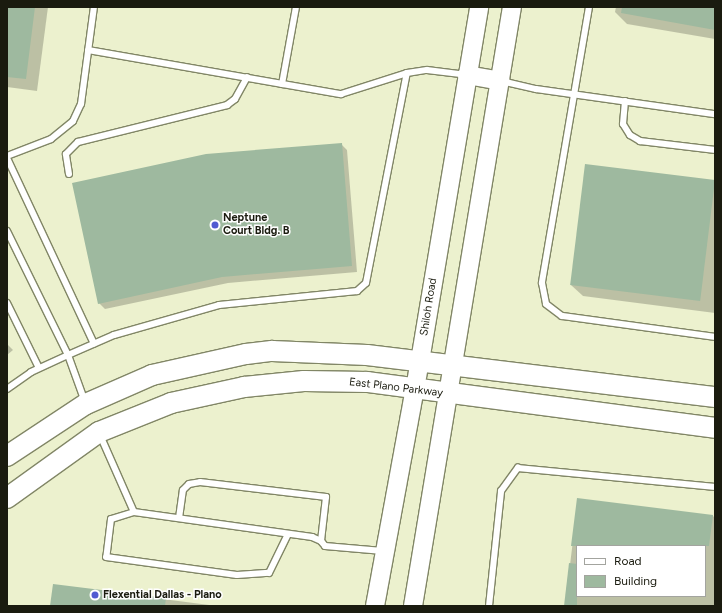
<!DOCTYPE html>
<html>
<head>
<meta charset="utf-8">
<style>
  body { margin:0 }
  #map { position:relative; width:722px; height:613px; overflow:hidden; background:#ecf1ce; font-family:Figtree,sans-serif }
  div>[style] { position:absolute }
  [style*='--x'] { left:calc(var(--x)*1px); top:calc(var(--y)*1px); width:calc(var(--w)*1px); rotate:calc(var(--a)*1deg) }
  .shadow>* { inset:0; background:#0003 }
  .building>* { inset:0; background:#9eb99f; transform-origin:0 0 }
  .roads { filter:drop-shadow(1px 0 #818666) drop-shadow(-1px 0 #818666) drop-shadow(0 1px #818666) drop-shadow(0 -1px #818666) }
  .service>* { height:6px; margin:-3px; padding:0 3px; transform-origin:3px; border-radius:3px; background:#fff }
  .secondary>* { height:18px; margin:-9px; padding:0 9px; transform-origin:9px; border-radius:9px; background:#fff }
  .primary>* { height:20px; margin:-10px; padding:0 10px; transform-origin:10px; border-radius:10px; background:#fff }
  .dots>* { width:11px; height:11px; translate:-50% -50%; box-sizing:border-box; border:2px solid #fff; border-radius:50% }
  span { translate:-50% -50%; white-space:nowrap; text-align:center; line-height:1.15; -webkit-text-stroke:3px #fff; paint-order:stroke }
  .poi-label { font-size:11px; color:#1a1b0f; font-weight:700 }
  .left { translate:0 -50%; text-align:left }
  .street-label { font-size:11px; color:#1a1b0f }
  .frame { position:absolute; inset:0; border:8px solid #1a1b0f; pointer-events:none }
  .legend { position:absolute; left:576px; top:545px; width:130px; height:52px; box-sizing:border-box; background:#fff; border:1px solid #a3a49f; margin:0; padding:5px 7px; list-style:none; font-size:12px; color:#1a1b0f }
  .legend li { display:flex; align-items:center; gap:8px; height:20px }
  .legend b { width:20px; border:1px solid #a3a49f }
</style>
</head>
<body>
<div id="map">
  <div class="shadow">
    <i style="clip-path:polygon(7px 7px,48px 7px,37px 91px,7px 87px)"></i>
    <i style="clip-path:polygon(616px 7px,715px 7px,715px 39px,627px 24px,615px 12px)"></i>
    <i style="clip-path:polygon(341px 144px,347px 150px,357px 272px,228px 283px,105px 309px,99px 303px)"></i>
    <i style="clip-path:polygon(715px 181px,715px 313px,583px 296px,571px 285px)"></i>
    <i style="clip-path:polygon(7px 344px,13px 350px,7px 355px)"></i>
    <i style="clip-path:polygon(evenodd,578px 499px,713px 516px,715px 518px,715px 606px,565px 606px,578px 499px,577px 546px,705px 546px,705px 596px,577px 596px,577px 546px)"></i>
    <i style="clip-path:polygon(54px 585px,217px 606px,52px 606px)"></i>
  </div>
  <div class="building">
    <i style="clip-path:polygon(7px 7px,35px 7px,26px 79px,7px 77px)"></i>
    <i style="clip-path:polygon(622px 7px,715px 7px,715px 30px,621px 13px)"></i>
    <i style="clip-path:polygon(342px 143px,352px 266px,222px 277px,98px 304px,72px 183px,206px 154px)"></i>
    <i style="left:585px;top:164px;width:131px;height:122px;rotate:7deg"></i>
    <i style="clip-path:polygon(577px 498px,713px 515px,709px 546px,571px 546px)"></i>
    <i style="clip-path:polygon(569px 563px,577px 564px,577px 606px,564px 606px)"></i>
    <i style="clip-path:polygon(53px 584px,166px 598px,165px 606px,50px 606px)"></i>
  </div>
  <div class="roads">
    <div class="service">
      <i style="--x:589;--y:7;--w:280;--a:99.7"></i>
      <i style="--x:542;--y:283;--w:21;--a:79"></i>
      <i style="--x:546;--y:304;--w:20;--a:37"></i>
      <i style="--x:562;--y:316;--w:154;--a:7.8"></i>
      <i style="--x:88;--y:50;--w:257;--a:9.9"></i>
      <i style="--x:341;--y:94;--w:69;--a:-17.7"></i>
      <i style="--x:501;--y:81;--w:36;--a:13"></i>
      <i style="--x:536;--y:89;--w:181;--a:8"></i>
      <i style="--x:282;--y:84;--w:78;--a:-79.7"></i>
      <i style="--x:625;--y:101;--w:23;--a:95"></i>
      <i style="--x:623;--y:124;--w:13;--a:58"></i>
      <i style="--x:630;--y:135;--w:12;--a:31"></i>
      <i style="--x:640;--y:141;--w:76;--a:6.8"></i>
      <i style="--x:7;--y:156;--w:47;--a:-21.1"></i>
      <i style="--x:51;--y:139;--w:28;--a:-39"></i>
      <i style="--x:73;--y:121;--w:19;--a:-65"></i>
      <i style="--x:81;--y:104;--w:98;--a:-82.4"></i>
      <i style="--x:7;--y:158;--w:205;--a:64.9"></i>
      <i style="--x:69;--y:174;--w:20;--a:-99"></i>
      <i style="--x:66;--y:154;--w:17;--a:-45"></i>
      <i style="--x:78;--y:142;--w:154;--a:-13.9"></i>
      <i style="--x:227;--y:105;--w:10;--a:-37"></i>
      <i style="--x:235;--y:99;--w:25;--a:-61"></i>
      <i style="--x:7;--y:231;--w:138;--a:63.8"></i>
      <i style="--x:68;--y:355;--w:50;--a:-23.5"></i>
      <i style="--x:114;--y:335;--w:109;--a:-15.9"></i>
      <i style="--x:219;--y:305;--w:139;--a:-5.8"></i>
      <i style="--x:357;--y:291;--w:12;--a:-42"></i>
      <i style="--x:366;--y:283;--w:214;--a:-79"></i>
      <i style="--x:407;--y:73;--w:20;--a:-9"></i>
      <i style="--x:427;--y:70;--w:38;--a:7"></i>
      <i style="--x:7;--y:303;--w:72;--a:63.8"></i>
      <i style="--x:7;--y:389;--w:29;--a:-35"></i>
      <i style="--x:31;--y:372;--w:41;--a:-24.7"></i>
      <i style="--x:68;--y:355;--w:50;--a:70.1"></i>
      <i style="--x:100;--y:435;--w:84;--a:66.2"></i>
      <i style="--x:134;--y:512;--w:180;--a:8"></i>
      <i style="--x:312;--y:537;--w:10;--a:24"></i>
      <i style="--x:321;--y:541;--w:6;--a:51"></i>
      <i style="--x:325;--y:546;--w:58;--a:4.9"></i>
      <i style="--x:134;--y:512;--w:24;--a:163"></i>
      <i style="--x:111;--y:519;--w:38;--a:97"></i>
      <i style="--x:106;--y:557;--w:132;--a:7.8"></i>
      <i style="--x:237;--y:575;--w:32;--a:-4"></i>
      <i style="--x:269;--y:573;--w:43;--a:-64"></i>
      <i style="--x:179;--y:518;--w:28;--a:-82"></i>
      <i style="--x:183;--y:490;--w:8;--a:-45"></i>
      <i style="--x:189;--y:484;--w:11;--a:-10"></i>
      <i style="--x:200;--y:482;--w:127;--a:6.8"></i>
      <i style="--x:326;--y:497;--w:44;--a:96.5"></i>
      <i style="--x:489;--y:606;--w:116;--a:-84"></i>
      <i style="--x:501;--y:491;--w:29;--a:-54"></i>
      <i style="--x:518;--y:468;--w:198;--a:5.5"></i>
    </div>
    <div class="secondary">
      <i style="--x:467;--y:75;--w:34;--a:10"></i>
      <i style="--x:375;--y:606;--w:249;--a:-79.6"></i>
      <i style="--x:420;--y:361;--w:359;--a:-80.5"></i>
      <i style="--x:413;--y:606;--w:607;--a:-80.62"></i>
    </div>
    <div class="primary">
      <i style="--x:7;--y:456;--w:95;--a:-33.4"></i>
      <i style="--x:86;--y:404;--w:72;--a:-23.7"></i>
      <i style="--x:152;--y:375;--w:96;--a:-12.6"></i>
      <i style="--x:246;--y:354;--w:26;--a:-7"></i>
      <i style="--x:272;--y:351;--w:95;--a:2.4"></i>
      <i style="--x:367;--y:355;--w:351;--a:6.9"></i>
      <i style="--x:7;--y:498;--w:113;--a:-35.7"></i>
      <i style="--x:99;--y:432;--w:78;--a:-21.9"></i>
      <i style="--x:171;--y:403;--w:75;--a:-12.4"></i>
      <i style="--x:244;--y:387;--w:60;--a:-5.7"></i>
      <i style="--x:304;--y:381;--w:63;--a:0.9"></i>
      <i style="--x:367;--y:382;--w:351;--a:7.5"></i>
    </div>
  </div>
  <div class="dots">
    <i style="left:215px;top:225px;background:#515bd1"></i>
    <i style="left:95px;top:595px;background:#515bd1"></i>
  </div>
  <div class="poi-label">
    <span class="left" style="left:223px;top:225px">Neptune<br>Court Bldg. B</span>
    <span class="left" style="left:103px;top:595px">Flexential Dallas - Plano</span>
  </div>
  <div class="street-label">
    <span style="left:429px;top:307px;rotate:-81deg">Shiloh Road</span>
    <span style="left:396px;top:388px;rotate:7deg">East Plano Parkway</span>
  </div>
  <div class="frame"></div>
  <ul class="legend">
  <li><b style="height:5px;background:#fff"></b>Road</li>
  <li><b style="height:11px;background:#9eb99f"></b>Building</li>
  </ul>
</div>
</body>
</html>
